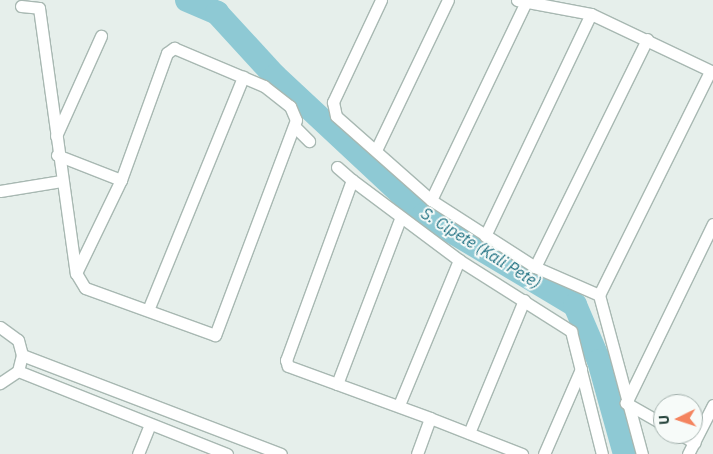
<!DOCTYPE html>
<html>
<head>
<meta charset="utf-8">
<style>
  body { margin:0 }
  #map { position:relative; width:713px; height:454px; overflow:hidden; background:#e6efeb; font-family:"IBM Plex Sans",sans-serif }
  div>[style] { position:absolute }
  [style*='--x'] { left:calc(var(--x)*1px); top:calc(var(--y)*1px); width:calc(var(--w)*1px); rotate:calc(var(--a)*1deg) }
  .river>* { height:24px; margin:-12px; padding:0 12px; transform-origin:12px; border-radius:12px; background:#8ec9d4 }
  .roads { filter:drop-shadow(1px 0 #a8b8b2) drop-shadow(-1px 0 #a8b8b2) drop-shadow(0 1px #a8b8b2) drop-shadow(0 -1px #a8b8b2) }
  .street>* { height:11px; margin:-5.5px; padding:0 5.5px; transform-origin:5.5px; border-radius:5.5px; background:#fff }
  span { translate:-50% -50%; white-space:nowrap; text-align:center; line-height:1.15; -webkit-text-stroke:4px #f7fbf9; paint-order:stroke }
  .water-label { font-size:16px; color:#1c6f80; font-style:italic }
  .north { position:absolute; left:653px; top:394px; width:50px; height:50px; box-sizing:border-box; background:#f7fbf9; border:1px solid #a3b1ad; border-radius:50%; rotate:266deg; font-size:14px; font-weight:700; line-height:20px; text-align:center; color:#24423a }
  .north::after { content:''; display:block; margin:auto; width:18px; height:22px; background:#f4845f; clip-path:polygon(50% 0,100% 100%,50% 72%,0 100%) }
</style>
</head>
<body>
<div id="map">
  <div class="river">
    <i style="--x:187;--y:0;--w:33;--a:23"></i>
    <i style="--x:217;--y:13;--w:86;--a:47.4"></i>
    <i style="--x:275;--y:76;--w:204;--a:43"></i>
    <i style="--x:424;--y:215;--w:176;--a:30.8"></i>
    <i style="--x:575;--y:305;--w:61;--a:66.8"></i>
    <i style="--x:599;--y:361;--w:97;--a:74.4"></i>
  </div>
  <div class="roads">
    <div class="street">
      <i style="--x:381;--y:0;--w:113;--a:115.2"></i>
      <i style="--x:333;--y:102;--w:14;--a:78"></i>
      <i style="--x:336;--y:116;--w:127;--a:41.5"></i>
      <i style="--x:431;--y:200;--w:124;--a:32.8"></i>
      <i style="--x:535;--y:267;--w:70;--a:23.6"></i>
      <i style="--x:599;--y:295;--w:165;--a:74.9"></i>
      <i style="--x:517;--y:0;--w:75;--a:10.7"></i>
      <i style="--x:591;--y:14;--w:135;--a:25.4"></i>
      <i style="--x:21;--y:6;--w:18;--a:6"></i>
      <i style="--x:39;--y:8;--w:268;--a:82.1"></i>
      <i style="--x:174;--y:48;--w:98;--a:22.9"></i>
      <i style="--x:264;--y:86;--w:33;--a:38"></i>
      <i style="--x:290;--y:106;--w:15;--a:67"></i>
      <i style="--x:296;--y:120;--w:230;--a:110.6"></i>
      <i style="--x:215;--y:335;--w:138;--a:-160.1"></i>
      <i style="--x:85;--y:288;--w:17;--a:-121"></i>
      <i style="--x:76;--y:273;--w:103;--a:-64.2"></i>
      <i style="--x:121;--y:180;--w:135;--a:-70.1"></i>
      <i style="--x:167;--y:53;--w:9;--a:-36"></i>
      <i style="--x:295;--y:127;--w:20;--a:45"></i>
      <i style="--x:56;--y:136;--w:110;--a:-65.8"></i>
      <i style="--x:377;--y:148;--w:164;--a:-64.4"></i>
      <i style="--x:57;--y:155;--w:69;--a:21.3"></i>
      <i style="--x:337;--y:167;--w:20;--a:41"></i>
      <i style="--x:352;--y:180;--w:192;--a:110.1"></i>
      <i style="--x:286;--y:360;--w:6;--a:72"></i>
      <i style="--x:288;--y:366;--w:151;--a:20.1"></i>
      <i style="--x:352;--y:180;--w:134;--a:36.8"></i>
      <i style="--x:459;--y:260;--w:133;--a:32.4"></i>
      <i style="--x:571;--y:331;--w:127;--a:75.9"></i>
      <i style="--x:0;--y:191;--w:62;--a:-9.3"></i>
      <i style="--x:431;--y:200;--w:220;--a:-64.4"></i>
      <i style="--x:485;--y:236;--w:246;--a:-64.5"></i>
      <i style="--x:535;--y:267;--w:254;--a:-63.8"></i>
      <i style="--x:599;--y:295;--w:250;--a:-63.6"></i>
      <i style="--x:148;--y:310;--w:252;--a:-67.8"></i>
      <i style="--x:0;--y:327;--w:22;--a:36"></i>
      <i style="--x:18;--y:340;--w:16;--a:75"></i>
      <i style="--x:22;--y:355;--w:16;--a:104"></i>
      <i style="--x:18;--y:371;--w:22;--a:146"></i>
      <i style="--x:22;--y:355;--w:277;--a:20.9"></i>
      <i style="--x:18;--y:371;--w:225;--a:21.7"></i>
      <i style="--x:337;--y:384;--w:177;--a:-69.1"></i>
      <i style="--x:399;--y:405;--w:157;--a:-67.5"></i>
      <i style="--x:663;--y:424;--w:43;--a:-150.4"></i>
      <i style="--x:626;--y:403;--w:199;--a:-64.1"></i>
      <i style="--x:469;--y:433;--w:144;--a:-67.5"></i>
      <i style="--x:680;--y:434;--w:17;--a:31"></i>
      <i style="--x:138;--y:454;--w:31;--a:-68"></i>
      <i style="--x:417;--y:454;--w:38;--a:-70"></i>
      <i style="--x:430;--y:418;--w:99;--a:21.4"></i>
      <i style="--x:544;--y:454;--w:93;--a:-66.5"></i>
      <i style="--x:688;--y:454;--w:55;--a:-63"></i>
    </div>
  </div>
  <div class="water-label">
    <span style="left:481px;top:248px;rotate:32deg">S. Cipete (Kali Pete)</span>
  </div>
  <div class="north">U</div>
</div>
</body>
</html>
